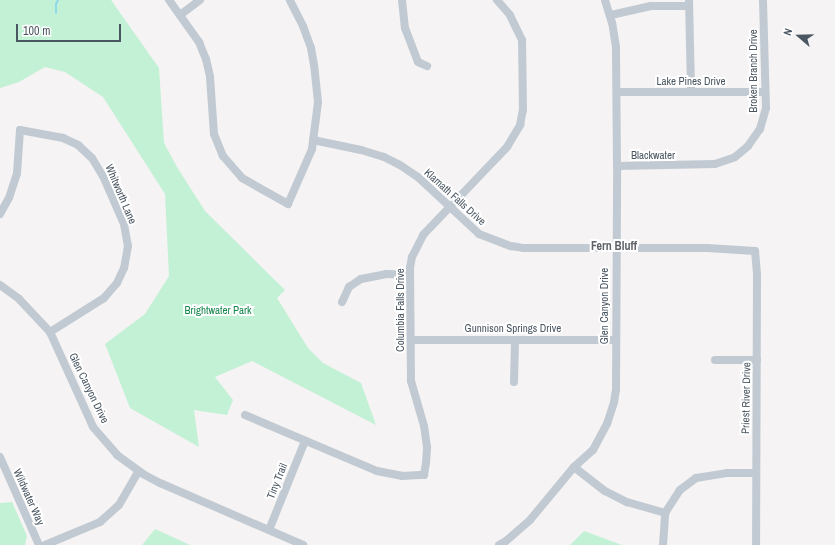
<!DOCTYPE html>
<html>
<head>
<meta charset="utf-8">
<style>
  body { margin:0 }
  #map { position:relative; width:835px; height:545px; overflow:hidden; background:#f5f3f3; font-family:"Archivo Narrow",sans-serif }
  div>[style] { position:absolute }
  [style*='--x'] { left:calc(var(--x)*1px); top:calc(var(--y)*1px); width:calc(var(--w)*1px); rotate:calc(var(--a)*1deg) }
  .green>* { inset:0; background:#c3f1d5 }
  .stream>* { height:2px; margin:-1px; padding:0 1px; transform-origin:1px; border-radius:1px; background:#90daee }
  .minor>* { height:8px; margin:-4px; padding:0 4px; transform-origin:4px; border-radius:4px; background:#c1cad2 }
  span { translate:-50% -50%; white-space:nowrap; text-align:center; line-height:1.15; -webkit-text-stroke:4px #fff; paint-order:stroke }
  .street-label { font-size:11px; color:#4a5661 }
  .park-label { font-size:11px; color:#17864f }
  .neighbourhood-label { font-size:12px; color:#5f6368; font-weight:700 }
  .north { position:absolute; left:779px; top:16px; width:40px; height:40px; -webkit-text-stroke:3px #fff; paint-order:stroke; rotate:290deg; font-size:11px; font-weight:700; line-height:16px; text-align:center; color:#4a5661 }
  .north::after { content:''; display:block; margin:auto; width:14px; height:18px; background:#4a5661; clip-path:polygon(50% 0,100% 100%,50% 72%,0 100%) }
  .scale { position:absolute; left:16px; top:24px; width:105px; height:18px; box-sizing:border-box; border:2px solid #4a5661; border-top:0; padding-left:5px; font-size:12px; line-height:14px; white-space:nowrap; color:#4a5661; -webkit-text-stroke:3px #fff; paint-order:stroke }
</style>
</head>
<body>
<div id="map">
  <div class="green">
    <i style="clip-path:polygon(0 0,111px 0,159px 68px,164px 143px,177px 167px,205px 211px,285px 290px,277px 298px,308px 348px,323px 363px,361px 383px,376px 425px,252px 361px,215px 377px,233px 400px,227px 415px,194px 410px,199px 447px,130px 408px,105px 344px,145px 314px,169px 276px,165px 194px,103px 97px,65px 72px,45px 67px,19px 82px,0 88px)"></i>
    <i style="clip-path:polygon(12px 502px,27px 536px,25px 545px,0 545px,0 503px)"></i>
    <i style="clip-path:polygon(155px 529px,190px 545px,142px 545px)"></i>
    <i style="clip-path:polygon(584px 531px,622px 545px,570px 545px)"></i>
  </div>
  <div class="stream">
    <i style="--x:56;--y:13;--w:9;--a:-90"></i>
    <i style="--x:56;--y:4;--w:4;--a:-63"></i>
  </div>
  <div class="minor">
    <i style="--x:169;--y:0;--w:52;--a:54.5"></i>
    <i style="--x:199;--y:42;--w:18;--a:68"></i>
    <i style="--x:206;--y:59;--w:18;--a:77"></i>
    <i style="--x:210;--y:77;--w:57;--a:86"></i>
    <i style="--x:214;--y:134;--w:24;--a:68"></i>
    <i style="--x:223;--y:156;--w:29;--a:49"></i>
    <i style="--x:242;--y:178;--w:53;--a:29.5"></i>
    <i style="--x:288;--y:204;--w:60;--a:-66.4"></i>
    <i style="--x:312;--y:149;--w:47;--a:-82.7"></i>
    <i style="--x:318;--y:102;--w:37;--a:-96"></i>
    <i style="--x:314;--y:65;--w:17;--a:-100"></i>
    <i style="--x:311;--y:48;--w:23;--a:-110"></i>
    <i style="--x:303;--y:26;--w:29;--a:-117"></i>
    <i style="--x:402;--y:0;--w:28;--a:84"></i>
    <i style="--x:405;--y:28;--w:36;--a:69"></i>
    <i style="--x:418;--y:62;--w:10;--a:24"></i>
    <i style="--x:689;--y:0;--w:91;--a:88.7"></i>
    <i style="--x:180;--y:15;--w:25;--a:-37"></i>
    <i style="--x:611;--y:15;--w:41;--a:-12.7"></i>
    <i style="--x:651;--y:6;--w:38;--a:0"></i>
    <i style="--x:617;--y:92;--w:148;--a:0"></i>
    <i style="--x:313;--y:140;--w:49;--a:11.8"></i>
    <i style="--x:361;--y:150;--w:24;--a:17"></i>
    <i style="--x:384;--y:157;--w:18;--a:27"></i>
    <i style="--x:400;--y:165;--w:23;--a:34"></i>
    <i style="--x:419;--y:178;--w:82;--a:43"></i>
    <i style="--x:479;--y:234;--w:34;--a:21"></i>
    <i style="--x:511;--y:246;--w:12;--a:9"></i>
    <i style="--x:523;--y:248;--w:184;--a:0"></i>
    <i style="--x:707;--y:248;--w:48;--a:3.6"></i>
    <i style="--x:755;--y:251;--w:24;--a:85"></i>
    <i style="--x:757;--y:275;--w:270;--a:90.2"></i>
    <i style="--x:617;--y:166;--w:98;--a:-1.2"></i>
    <i style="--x:715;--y:164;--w:21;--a:-19"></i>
    <i style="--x:735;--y:157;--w:17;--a:-40"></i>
    <i style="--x:748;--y:146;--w:21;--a:-55"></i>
    <i style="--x:760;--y:129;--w:22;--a:-74"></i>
    <i style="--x:766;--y:108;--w:108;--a:-91.6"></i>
    <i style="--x:0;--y:214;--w:18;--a:-61"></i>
    <i style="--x:9;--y:198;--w:26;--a:-72"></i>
    <i style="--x:17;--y:173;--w:43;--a:-86"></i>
    <i style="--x:20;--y:130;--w:44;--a:10.5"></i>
    <i style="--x:63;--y:138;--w:17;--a:25"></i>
    <i style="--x:78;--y:145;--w:19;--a:43"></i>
    <i style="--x:92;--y:158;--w:21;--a:59"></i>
    <i style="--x:103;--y:176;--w:52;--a:66.4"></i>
    <i style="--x:124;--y:224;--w:22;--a:80"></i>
    <i style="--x:128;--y:246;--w:22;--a:100"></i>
    <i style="--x:124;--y:268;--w:17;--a:115"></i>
    <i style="--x:117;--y:283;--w:20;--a:131"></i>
    <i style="--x:104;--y:298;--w:64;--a:147.8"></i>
    <i style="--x:0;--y:285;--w:24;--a:36"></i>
    <i style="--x:19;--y:299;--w:45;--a:46.8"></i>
    <i style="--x:50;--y:332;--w:104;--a:65.6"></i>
    <i style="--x:93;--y:427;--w:37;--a:49"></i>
    <i style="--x:117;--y:455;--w:32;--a:36"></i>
    <i style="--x:143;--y:474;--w:19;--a:28"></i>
    <i style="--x:160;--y:483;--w:156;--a:23.4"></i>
    <i style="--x:342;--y:302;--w:17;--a:-65"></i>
    <i style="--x:349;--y:287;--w:14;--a:-34"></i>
    <i style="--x:361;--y:279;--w:25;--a:-11"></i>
    <i style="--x:386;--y:274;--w:23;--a:2"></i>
    <i style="--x:411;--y:340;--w:204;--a:0"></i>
    <i style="--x:715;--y:360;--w:42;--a:0"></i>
    <i style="--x:514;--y:382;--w:42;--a:-88.6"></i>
    <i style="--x:245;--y:415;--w:143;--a:23"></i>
    <i style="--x:377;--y:471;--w:25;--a:11"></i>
    <i style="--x:402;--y:476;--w:22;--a:-3"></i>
    <i style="--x:424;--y:475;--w:12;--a:-81"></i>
    <i style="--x:426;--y:463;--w:16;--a:-86"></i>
    <i style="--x:427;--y:447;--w:21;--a:-98"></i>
    <i style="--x:424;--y:426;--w:47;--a:-106.1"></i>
    <i style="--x:411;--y:381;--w:113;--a:-90.5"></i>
    <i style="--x:410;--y:268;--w:11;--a:-80"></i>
    <i style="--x:412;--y:257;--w:25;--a:-63"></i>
    <i style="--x:423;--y:235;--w:122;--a:-46.3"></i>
    <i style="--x:507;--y:147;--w:26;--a:-59"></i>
    <i style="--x:520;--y:125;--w:15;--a:-79"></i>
    <i style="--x:523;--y:110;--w:70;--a:-90.8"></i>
    <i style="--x:522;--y:40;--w:28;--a:-116"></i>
    <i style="--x:510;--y:15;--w:20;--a:-131"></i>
    <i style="--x:0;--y:457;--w:96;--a:66.1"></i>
    <i style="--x:574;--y:467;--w:39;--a:38"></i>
    <i style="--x:605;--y:491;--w:25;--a:27"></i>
    <i style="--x:627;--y:502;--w:40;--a:16"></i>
    <i style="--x:269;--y:530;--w:96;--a:-68"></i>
    <i style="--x:45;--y:545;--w:60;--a:-22.7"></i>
    <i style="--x:100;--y:522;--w:25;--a:-42"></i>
    <i style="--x:119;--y:505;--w:39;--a:-60"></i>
    <i style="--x:499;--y:545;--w:8;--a:-30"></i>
    <i style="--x:506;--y:541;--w:32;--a:-41"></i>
    <i style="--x:530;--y:520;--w:69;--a:-50.3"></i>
    <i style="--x:574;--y:467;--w:25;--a:-42"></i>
    <i style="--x:593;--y:450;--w:30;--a:-62"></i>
    <i style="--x:607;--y:424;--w:23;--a:-72"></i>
    <i style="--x:614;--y:402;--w:12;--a:-81"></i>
    <i style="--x:616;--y:390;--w:224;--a:-89.7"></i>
    <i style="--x:617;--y:166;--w:119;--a:-90.5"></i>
    <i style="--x:616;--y:47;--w:24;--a:-99"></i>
    <i style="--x:612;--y:23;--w:24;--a:-107"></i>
    <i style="--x:663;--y:545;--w:32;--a:-86"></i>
    <i style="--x:665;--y:513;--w:27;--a:-57"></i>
    <i style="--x:680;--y:490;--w:20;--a:-37"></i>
    <i style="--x:696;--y:478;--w:31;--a:-9"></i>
    <i style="--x:727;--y:473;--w:29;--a:0"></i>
  </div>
  <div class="street-label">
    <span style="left:753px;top:71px;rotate:-90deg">Broken Branch Drive</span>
    <span style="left:691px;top:81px">Lake Pines Drive</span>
    <span style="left:653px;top:155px">Blackwater</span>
    <span style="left:121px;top:194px;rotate:67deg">Whitworth Lane</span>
    <span style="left:455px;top:197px;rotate:42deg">Klamath Falls Drive</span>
    <span style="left:604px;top:306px;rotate:-90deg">Glen Canyon Drive</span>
    <span style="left:400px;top:310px;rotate:-90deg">Columbia Falls Drive</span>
    <span style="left:513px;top:328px">Gunnison Springs Drive</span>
    <span style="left:89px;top:388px;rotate:64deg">Glen Canyon Drive</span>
    <span style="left:746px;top:398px;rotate:-89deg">Priest River Drive</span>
    <span style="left:277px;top:481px;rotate:-68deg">Tiny Trail</span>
    <span style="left:29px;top:497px;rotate:66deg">Wildwater Way</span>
  </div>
  <div class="park-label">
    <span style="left:218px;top:310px">Brightwater Park</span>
  </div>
  <div class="neighbourhood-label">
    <span style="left:614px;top:247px">Fern Bluff</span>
  </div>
  <div class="north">N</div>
  <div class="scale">100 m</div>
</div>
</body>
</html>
